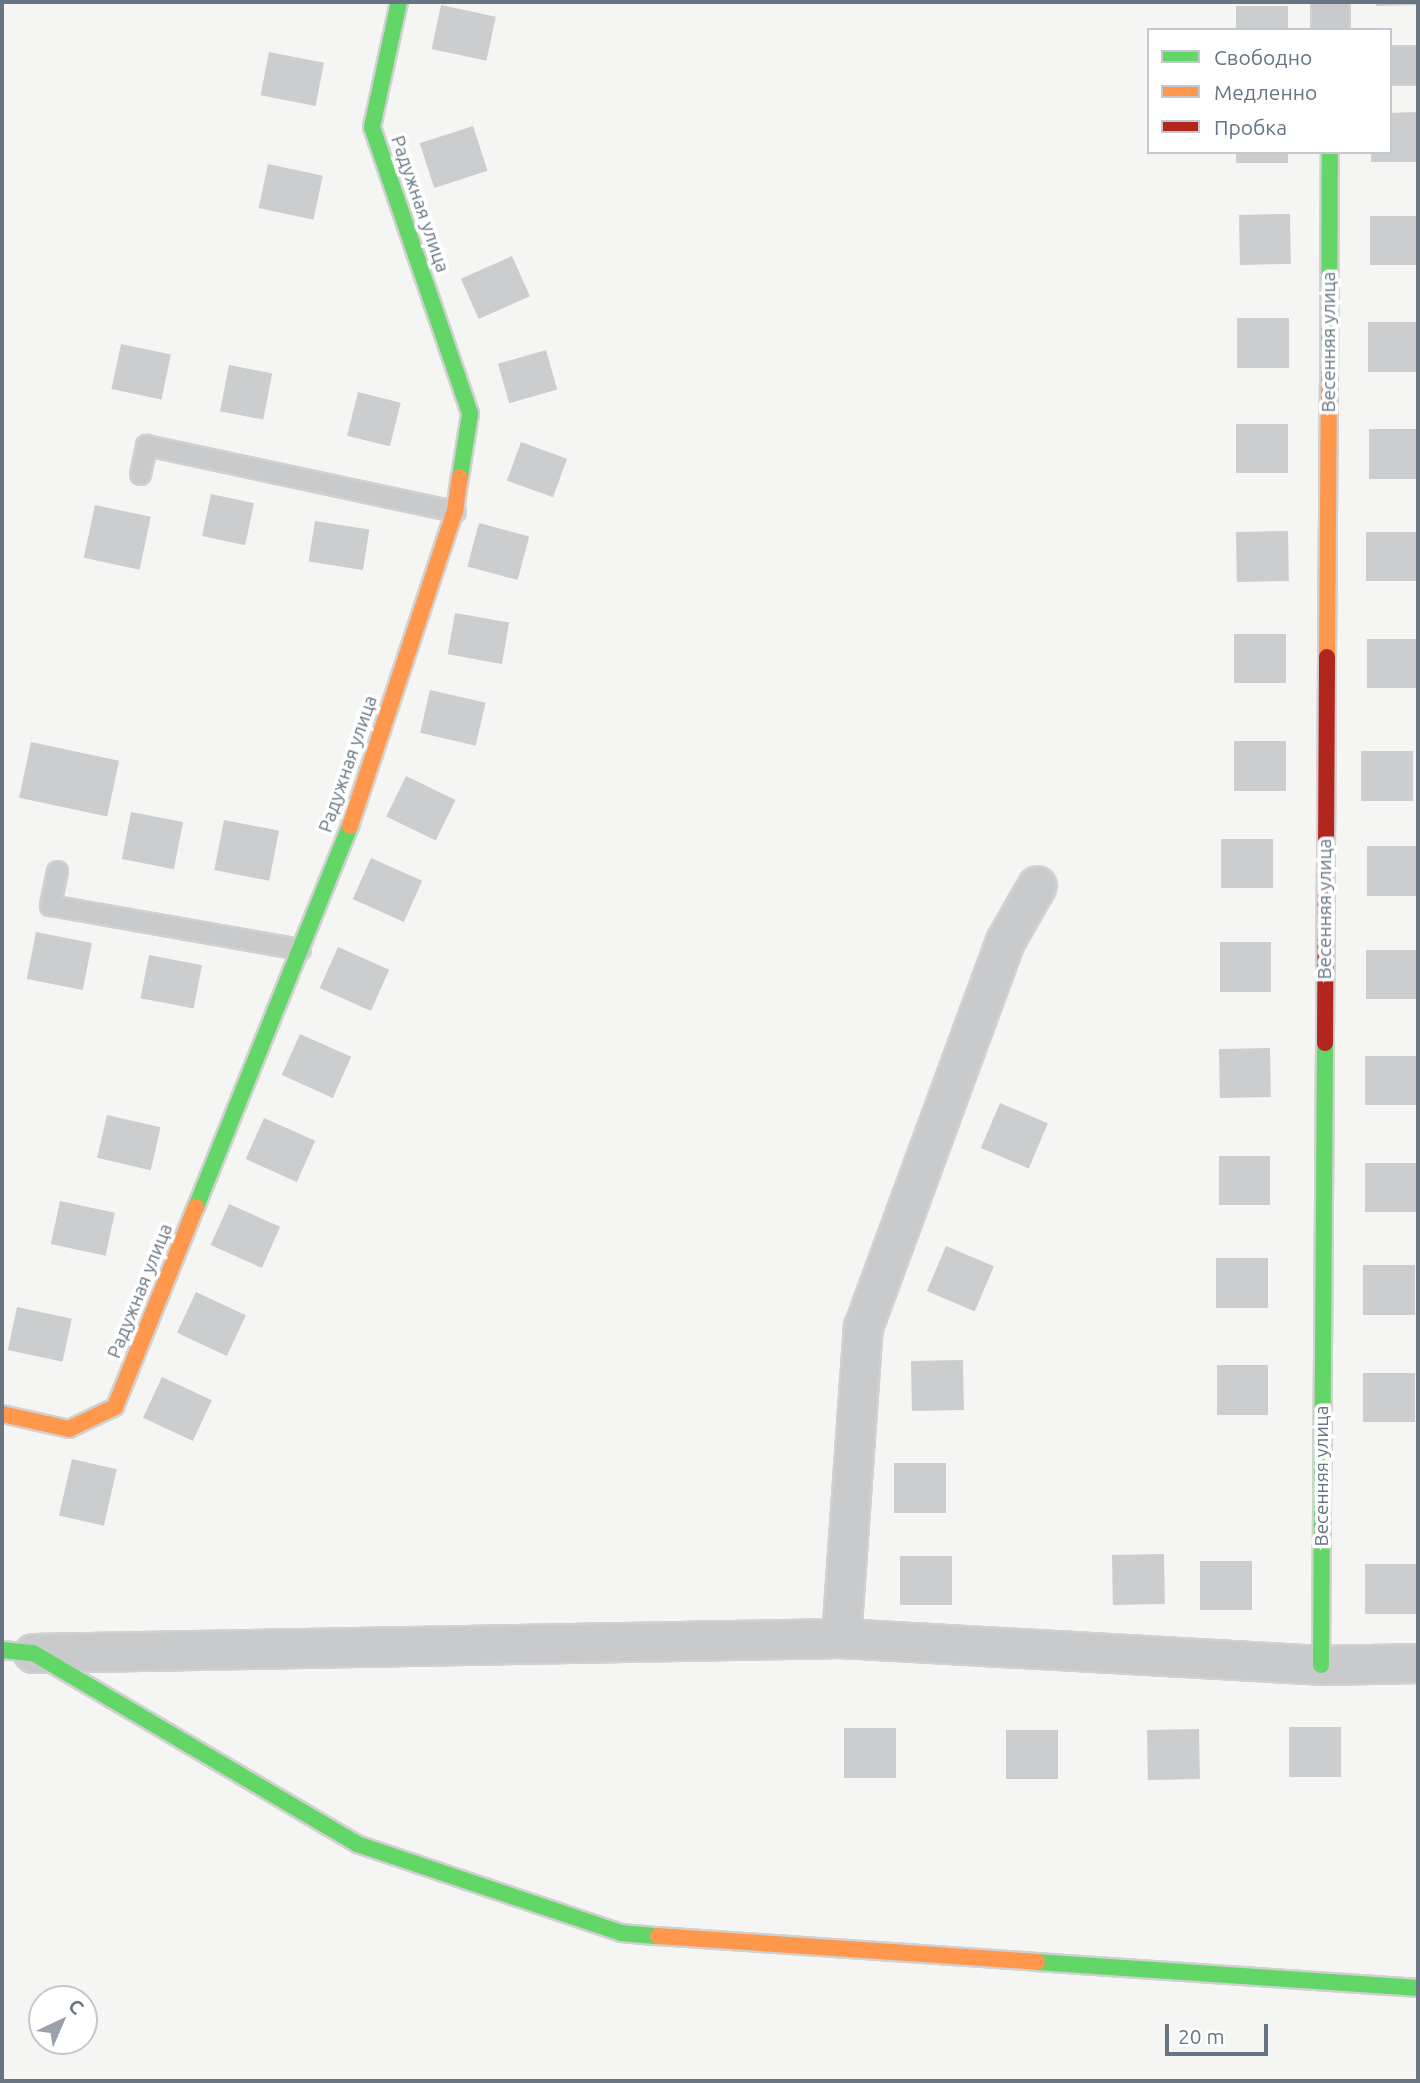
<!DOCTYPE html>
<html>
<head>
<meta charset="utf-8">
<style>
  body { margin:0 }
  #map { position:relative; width:1420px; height:2083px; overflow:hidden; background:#f5f5f4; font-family:Ubuntu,sans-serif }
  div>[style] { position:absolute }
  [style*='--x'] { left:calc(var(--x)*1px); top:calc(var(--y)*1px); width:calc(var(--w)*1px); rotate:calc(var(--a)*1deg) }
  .building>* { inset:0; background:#cccdce; transform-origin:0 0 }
  .roads { filter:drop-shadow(2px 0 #d1d1d2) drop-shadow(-2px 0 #d1d1d2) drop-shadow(0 2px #d1d1d2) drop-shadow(0 -2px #d1d1d2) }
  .lane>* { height:19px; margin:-9.5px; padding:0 9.5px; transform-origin:9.5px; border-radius:9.5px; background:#c9cacb }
  .street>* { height:37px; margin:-18.5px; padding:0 18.5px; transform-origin:18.5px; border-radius:18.5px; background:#c9cacb }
  .fast>* { height:16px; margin:-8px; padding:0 8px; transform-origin:8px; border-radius:8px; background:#63d668 }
  .slow>* { height:16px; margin:-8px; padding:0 8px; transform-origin:8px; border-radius:8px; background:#ff974d }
  .jam>* { height:16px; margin:-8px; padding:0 8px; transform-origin:8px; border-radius:8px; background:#b3261e }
  span { translate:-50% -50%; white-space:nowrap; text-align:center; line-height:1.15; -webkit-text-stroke:7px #fff; paint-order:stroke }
  .street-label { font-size:19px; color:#677582 }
  .frame { position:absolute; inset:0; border:4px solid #677582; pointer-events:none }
  .legend { position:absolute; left:1147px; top:28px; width:245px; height:126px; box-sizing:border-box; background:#fff; border:2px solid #c2c8cd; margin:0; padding:9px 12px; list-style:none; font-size:21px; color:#677582 }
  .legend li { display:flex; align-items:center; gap:14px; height:35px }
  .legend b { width:35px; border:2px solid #c2c8cd }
  .north { position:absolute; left:28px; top:1985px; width:70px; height:70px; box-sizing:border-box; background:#fff; border:2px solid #c2c8cd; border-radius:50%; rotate:44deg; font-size:19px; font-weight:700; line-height:28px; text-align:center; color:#677582 }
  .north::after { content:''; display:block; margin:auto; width:24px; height:32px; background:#99a2aa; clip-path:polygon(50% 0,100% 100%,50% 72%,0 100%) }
  .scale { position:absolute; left:1165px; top:2024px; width:103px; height:32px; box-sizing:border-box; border:4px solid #677582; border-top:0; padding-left:9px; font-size:21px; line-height:24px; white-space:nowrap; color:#677582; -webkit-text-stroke:5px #fff; paint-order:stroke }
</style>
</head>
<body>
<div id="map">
  <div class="building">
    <i style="clip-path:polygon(1376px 2px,1418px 2px,1418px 5px,1376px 6px)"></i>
    <i style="left:441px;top:5px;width:56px;height:45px;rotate:12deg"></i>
    <i style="left:1236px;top:6px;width:52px;height:24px"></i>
    <i style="left:269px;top:52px;width:56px;height:44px;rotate:11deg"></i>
    <i style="clip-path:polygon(1418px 112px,1418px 162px,1371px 162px,1371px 152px,1390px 152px,1390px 113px)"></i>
    <i style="left:473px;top:126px;width:47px;height:56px;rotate:72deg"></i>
    <i style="left:1236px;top:152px;width:52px;height:11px"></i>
    <i style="left:268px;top:164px;width:56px;height:45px;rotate:12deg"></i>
    <i style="left:1290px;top:214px;width:50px;height:51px;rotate:89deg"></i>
    <i style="left:1370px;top:216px;width:48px;height:49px"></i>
    <i style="left:512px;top:256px;width:44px;height:56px;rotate:66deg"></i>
    <i style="left:1237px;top:318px;width:52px;height:50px"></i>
    <i style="left:1368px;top:322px;width:50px;height:50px"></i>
    <i style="left:121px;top:344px;width:51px;height:46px;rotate:12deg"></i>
    <i style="left:546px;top:350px;width:41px;height:50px;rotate:74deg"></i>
    <i style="left:229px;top:365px;width:44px;height:47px;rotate:11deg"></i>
    <i style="left:358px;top:392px;width:44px;height:45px;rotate:14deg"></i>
    <i style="left:1236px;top:424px;width:52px;height:49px"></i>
    <i style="left:1369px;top:429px;width:49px;height:50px"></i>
    <i style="left:521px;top:442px;width:49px;height:41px;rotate:20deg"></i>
    <i style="left:211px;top:494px;width:44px;height:43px;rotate:12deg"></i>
    <i style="left:95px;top:505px;width:57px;height:54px;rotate:12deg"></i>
    <i style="left:315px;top:521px;width:55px;height:41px;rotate:9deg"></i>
    <i style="left:479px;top:523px;width:52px;height:45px;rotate:15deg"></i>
    <i style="left:1288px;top:531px;width:50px;height:52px;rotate:89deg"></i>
    <i style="left:1366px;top:532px;width:52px;height:49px"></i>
    <i style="left:455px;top:613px;width:55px;height:42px;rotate:10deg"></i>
    <i style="left:1234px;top:634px;width:52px;height:49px"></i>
    <i style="left:1367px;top:639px;width:51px;height:49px"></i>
    <i style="left:430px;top:690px;width:57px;height:44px;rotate:13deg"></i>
    <i style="left:1234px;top:741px;width:52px;height:50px"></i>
    <i style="left:31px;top:742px;width:90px;height:57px;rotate:12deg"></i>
    <i style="left:1361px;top:751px;width:52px;height:50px"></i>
    <i style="left:406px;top:776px;width:55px;height:45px;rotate:26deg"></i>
    <i style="left:131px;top:812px;width:53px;height:48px;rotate:11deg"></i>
    <i style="left:224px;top:820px;width:56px;height:51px;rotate:11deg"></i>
    <i style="left:1221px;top:839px;width:52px;height:49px"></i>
    <i style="left:1367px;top:846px;width:51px;height:50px"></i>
    <i style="left:371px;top:858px;width:56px;height:45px;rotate:24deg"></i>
    <i style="left:36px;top:932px;width:57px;height:48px;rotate:11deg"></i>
    <i style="left:1220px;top:942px;width:51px;height:50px"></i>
    <i style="left:338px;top:947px;width:56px;height:45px;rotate:24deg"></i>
    <i style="left:1366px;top:950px;width:52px;height:49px"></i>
    <i style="left:149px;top:955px;width:54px;height:44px;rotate:11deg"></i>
    <i style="left:300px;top:1034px;width:56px;height:45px;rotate:24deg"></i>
    <i style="left:1270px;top:1048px;width:49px;height:51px;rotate:89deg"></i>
    <i style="left:1365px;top:1056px;width:52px;height:49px"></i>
    <i style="left:1000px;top:1103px;width:52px;height:49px;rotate:23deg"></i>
    <i style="left:107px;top:1115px;width:55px;height:44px;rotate:13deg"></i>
    <i style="left:264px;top:1118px;width:56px;height:45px;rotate:24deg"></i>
    <i style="left:1219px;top:1156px;width:51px;height:49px"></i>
    <i style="left:1365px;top:1163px;width:52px;height:49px"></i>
    <i style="left:60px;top:1201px;width:56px;height:44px;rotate:12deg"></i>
    <i style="left:229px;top:1204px;width:56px;height:45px;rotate:24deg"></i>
    <i style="left:946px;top:1246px;width:52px;height:49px;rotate:23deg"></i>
    <i style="left:1216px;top:1258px;width:52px;height:50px"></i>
    <i style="left:1415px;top:1265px;width:50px;height:52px;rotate:90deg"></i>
    <i style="left:196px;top:1292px;width:55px;height:45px;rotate:25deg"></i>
    <i style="left:17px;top:1307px;width:56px;height:44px;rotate:12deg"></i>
    <i style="left:963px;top:1360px;width:50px;height:52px;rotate:89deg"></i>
    <i style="left:1217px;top:1365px;width:51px;height:50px"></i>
    <i style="left:1363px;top:1373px;width:52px;height:49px"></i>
    <i style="left:162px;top:1377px;width:55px;height:45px;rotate:25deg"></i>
    <i style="left:72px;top:1459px;width:46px;height:58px;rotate:13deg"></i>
    <i style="left:894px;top:1463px;width:52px;height:50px"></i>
    <i style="left:1164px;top:1554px;width:50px;height:52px;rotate:89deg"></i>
    <i style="left:900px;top:1556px;width:52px;height:49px"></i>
    <i style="left:1200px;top:1561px;width:52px;height:49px"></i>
    <i style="left:1365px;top:1564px;width:52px;height:50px"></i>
    <i style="left:1289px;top:1727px;width:52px;height:50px"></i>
    <i style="left:844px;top:1728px;width:52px;height:50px"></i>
    <i style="left:1199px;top:1729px;width:50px;height:52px;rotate:89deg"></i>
    <i style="left:1006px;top:1730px;width:52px;height:49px"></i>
  </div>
  <div class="roads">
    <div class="lane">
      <i style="--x:140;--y:474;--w:30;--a:-78"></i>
      <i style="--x:146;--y:445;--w:316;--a:12.1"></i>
      <i style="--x:57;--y:871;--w:35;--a:102"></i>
      <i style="--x:50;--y:905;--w:254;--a:10"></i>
    </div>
    <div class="street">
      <i style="--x:1330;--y:2;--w:28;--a:90"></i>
      <i style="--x:1390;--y:65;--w:28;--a:0"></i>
      <i style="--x:841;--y:1638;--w:312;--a:-86"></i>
      <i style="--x:863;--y:1327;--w:411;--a:-69.8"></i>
      <i style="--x:1005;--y:941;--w:64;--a:-60.3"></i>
      <i style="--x:33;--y:1653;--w:808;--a:-1.06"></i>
      <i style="--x:841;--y:1638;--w:481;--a:3.2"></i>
      <i style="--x:1321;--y:1665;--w:97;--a:-1.2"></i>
    </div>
    <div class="fast">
      <i style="--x:399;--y:2;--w:128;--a:102.2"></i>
      <i style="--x:372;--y:127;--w:303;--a:71.1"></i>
      <i style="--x:470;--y:414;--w:64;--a:99"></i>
      <i style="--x:1329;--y:384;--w:232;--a:-89.8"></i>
      <i style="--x:196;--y:1207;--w:411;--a:-68"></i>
      <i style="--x:2;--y:1650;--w:31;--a:6"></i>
      <i style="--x:33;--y:1653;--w:376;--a:30.5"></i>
      <i style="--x:357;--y:1844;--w:279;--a:18.6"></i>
      <i style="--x:621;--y:1933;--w:37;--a:5"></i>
      <i style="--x:1321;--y:1665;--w:622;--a:-89.63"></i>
      <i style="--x:1037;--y:1962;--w:382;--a:3.9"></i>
    </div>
    <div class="slow">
      <i style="--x:1327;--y:657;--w:273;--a:-89.6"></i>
      <i style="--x:350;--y:826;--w:332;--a:-71.6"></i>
      <i style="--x:455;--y:511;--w:34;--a:-82"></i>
      <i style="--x:2;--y:1414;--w:69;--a:12.6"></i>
      <i style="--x:69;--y:1429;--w:51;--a:-25.6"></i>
      <i style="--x:115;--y:1407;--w:216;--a:-68"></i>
      <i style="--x:658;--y:1936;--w:380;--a:3.9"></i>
    </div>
    <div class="jam">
      <i style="--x:1325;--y:1043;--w:386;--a:-89.7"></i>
    </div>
  </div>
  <div class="street-label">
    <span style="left:420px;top:204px;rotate:71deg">Радужная улица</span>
    <span style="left:1329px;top:342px;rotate:-90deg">Весенняя улица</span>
    <span style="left:348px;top:764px;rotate:-71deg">Радужная улица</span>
    <span style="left:1325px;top:909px;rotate:-90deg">Весенняя улица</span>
    <span style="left:140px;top:1291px;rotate:-68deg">Радужная улица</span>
    <span style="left:1322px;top:1476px;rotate:-90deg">Весенняя улица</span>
  </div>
  <div class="frame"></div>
  <ul class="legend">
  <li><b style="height:9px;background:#63d668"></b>Свободно</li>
  <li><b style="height:9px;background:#ff974d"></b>Медленно</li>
  <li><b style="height:9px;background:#b3261e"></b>Пробка</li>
  </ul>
  <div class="north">С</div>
  <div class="scale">20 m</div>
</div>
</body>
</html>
